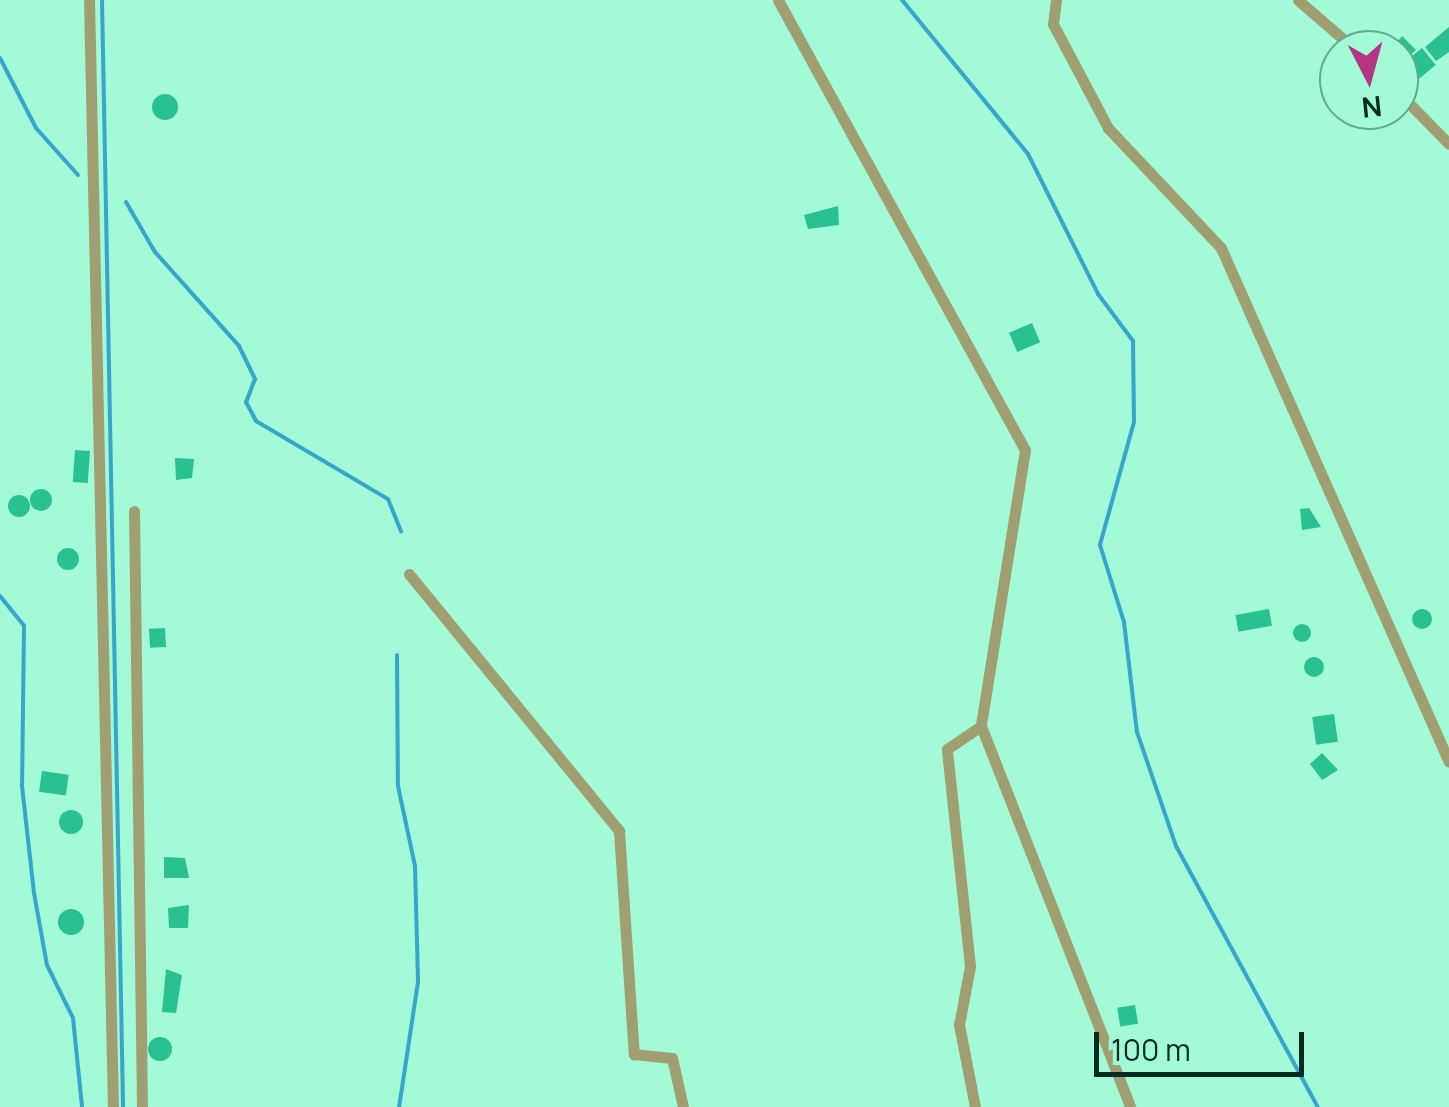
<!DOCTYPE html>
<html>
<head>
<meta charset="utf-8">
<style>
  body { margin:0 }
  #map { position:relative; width:1449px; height:1107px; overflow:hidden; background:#a3fad6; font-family:Manrope,sans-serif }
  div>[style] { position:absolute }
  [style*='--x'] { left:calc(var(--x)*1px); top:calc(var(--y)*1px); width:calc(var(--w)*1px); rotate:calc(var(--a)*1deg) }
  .stream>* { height:4px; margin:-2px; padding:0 2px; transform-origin:2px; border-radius:2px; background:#38a5cc }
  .building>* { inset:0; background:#2ac192; transform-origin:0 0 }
  .round { border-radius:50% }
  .street>* { height:11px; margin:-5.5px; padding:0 5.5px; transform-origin:5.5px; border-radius:5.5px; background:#a09f71 }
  span { translate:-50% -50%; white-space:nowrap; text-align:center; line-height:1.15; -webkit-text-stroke:8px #a3fad6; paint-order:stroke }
  .north { position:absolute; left:1319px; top:30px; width:100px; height:100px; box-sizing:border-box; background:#a3fad6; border:2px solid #64a88d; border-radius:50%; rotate:174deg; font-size:28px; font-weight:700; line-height:40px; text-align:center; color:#052c1f }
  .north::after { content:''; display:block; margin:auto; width:35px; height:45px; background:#b33583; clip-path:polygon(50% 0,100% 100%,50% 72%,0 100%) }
  .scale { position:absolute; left:1094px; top:1032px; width:210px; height:45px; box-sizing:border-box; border:5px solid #052c1f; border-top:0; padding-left:12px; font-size:30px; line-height:35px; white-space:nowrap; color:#052c1f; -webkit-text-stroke:8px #a3fad6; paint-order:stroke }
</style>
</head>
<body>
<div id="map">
  <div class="stream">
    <i style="--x:102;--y:0;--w:1107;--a:88.91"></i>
    <i style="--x:902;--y:0;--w:199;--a:50.7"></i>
    <i style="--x:1028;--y:154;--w:157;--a:63.4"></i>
    <i style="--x:1098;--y:294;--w:59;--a:53.3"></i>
    <i style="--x:1133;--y:341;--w:81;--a:89.3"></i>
    <i style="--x:1134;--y:422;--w:128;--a:105.5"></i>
    <i style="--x:1100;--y:545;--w:81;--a:72.7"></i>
    <i style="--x:1124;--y:622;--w:111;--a:83.3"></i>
    <i style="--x:1137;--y:732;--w:120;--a:71.1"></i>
    <i style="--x:1176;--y:846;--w:297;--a:61.5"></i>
    <i style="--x:0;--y:58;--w:79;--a:62.8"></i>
    <i style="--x:36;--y:128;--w:63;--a:48.2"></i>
    <i style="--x:126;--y:202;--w:58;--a:59.9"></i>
    <i style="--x:155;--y:252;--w:126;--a:48.2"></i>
    <i style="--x:239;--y:346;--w:37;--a:64"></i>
    <i style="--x:255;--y:379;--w:25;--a:111"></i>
    <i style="--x:246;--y:402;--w:21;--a:62"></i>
    <i style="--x:256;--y:421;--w:153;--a:30.6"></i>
    <i style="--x:388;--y:499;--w:35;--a:68"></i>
    <i style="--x:0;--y:596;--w:38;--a:51"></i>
    <i style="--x:24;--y:626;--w:160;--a:90.7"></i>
    <i style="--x:22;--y:786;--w:108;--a:83.6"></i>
    <i style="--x:34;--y:893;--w:73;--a:79.8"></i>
    <i style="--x:47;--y:965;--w:59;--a:63.9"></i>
    <i style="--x:73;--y:1018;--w:89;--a:84.2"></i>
    <i style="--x:397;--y:655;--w:131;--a:89.6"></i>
    <i style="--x:398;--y:786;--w:82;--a:78"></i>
    <i style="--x:415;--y:866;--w:116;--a:88.5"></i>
    <i style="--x:418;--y:982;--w:126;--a:98.6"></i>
  </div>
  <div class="building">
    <i style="clip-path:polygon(1449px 27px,1449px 52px,1436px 61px,1425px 47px)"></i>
    <i style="clip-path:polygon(1402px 36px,1416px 50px,1402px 63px,1391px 50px)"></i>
    <i style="left:1422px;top:48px;width:22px;height:23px;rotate:51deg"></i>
    <i class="round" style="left:152px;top:94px;width:26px;height:26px"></i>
    <i style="clip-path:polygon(838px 206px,839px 225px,808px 229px,804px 215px)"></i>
    <i style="left:1032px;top:323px;width:21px;height:25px;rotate:67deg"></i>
    <i style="left:75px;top:450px;width:15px;height:32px;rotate:4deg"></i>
    <i style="clip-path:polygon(175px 458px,194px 459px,192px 478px,176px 480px)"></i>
    <i class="round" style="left:30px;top:489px;width:22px;height:22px"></i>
    <i class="round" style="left:8px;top:495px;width:22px;height:22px"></i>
    <i style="clip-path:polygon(1309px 508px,1321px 527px,1302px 530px,1300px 509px)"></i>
    <i class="round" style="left:57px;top:548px;width:22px;height:22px"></i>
    <i style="left:1269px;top:609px;width:17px;height:34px;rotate:80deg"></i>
    <i class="round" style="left:1412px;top:609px;width:20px;height:20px"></i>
    <i class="round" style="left:1293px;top:624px;width:18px;height:18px"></i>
    <i style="left:165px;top:628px;width:19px;height:16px;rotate:87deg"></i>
    <i class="round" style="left:1304px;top:657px;width:20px;height:20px"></i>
    <i style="left:1334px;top:714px;width:28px;height:22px;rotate:82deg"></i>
    <i style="clip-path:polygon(1322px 753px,1338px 770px,1322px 780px,1310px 764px)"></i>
    <i style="left:42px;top:771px;width:27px;height:21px;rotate:8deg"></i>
    <i class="round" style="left:59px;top:810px;width:24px;height:24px"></i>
    <i style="clip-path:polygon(164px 857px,185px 858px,189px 878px,164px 878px)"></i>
    <i style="clip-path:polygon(189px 905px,188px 928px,169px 928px,168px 908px)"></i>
    <i class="round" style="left:58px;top:909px;width:26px;height:26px"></i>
    <i style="clip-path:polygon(166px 969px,182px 975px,176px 1013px,162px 1012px)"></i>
    <i style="left:1135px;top:1005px;width:19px;height:18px;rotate:81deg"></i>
    <i class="round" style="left:148px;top:1037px;width:24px;height:24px"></i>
  </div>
  <div class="street">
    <i style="--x:89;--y:0;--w:1107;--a:88.76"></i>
    <i style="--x:778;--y:0;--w:513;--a:61.24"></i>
    <i style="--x:1025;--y:450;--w:279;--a:99.1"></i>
    <i style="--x:981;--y:726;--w:409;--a:68.6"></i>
    <i style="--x:1056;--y:0;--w:24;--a:97"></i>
    <i style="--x:1053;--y:24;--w:118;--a:62.1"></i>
    <i style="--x:1108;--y:128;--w:165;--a:46.7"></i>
    <i style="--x:1221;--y:248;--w:562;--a:66.08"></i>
    <i style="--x:1298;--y:0;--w:77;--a:40.8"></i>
    <i style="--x:1399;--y:93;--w:71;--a:45.6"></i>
    <i style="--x:134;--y:511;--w:596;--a:89.23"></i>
    <i style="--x:409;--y:574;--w:332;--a:50.7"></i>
    <i style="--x:619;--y:831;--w:224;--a:86.2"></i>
    <i style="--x:634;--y:1054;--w:38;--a:6"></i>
    <i style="--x:672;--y:1058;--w:50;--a:77.3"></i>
    <i style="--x:975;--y:1107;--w:84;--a:-101"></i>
    <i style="--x:959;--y:1025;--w:60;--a:-79.4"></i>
    <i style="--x:970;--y:966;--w:218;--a:-96.1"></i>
    <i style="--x:947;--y:749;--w:41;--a:-34.1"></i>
  </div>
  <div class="north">N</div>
  <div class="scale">100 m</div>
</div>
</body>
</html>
